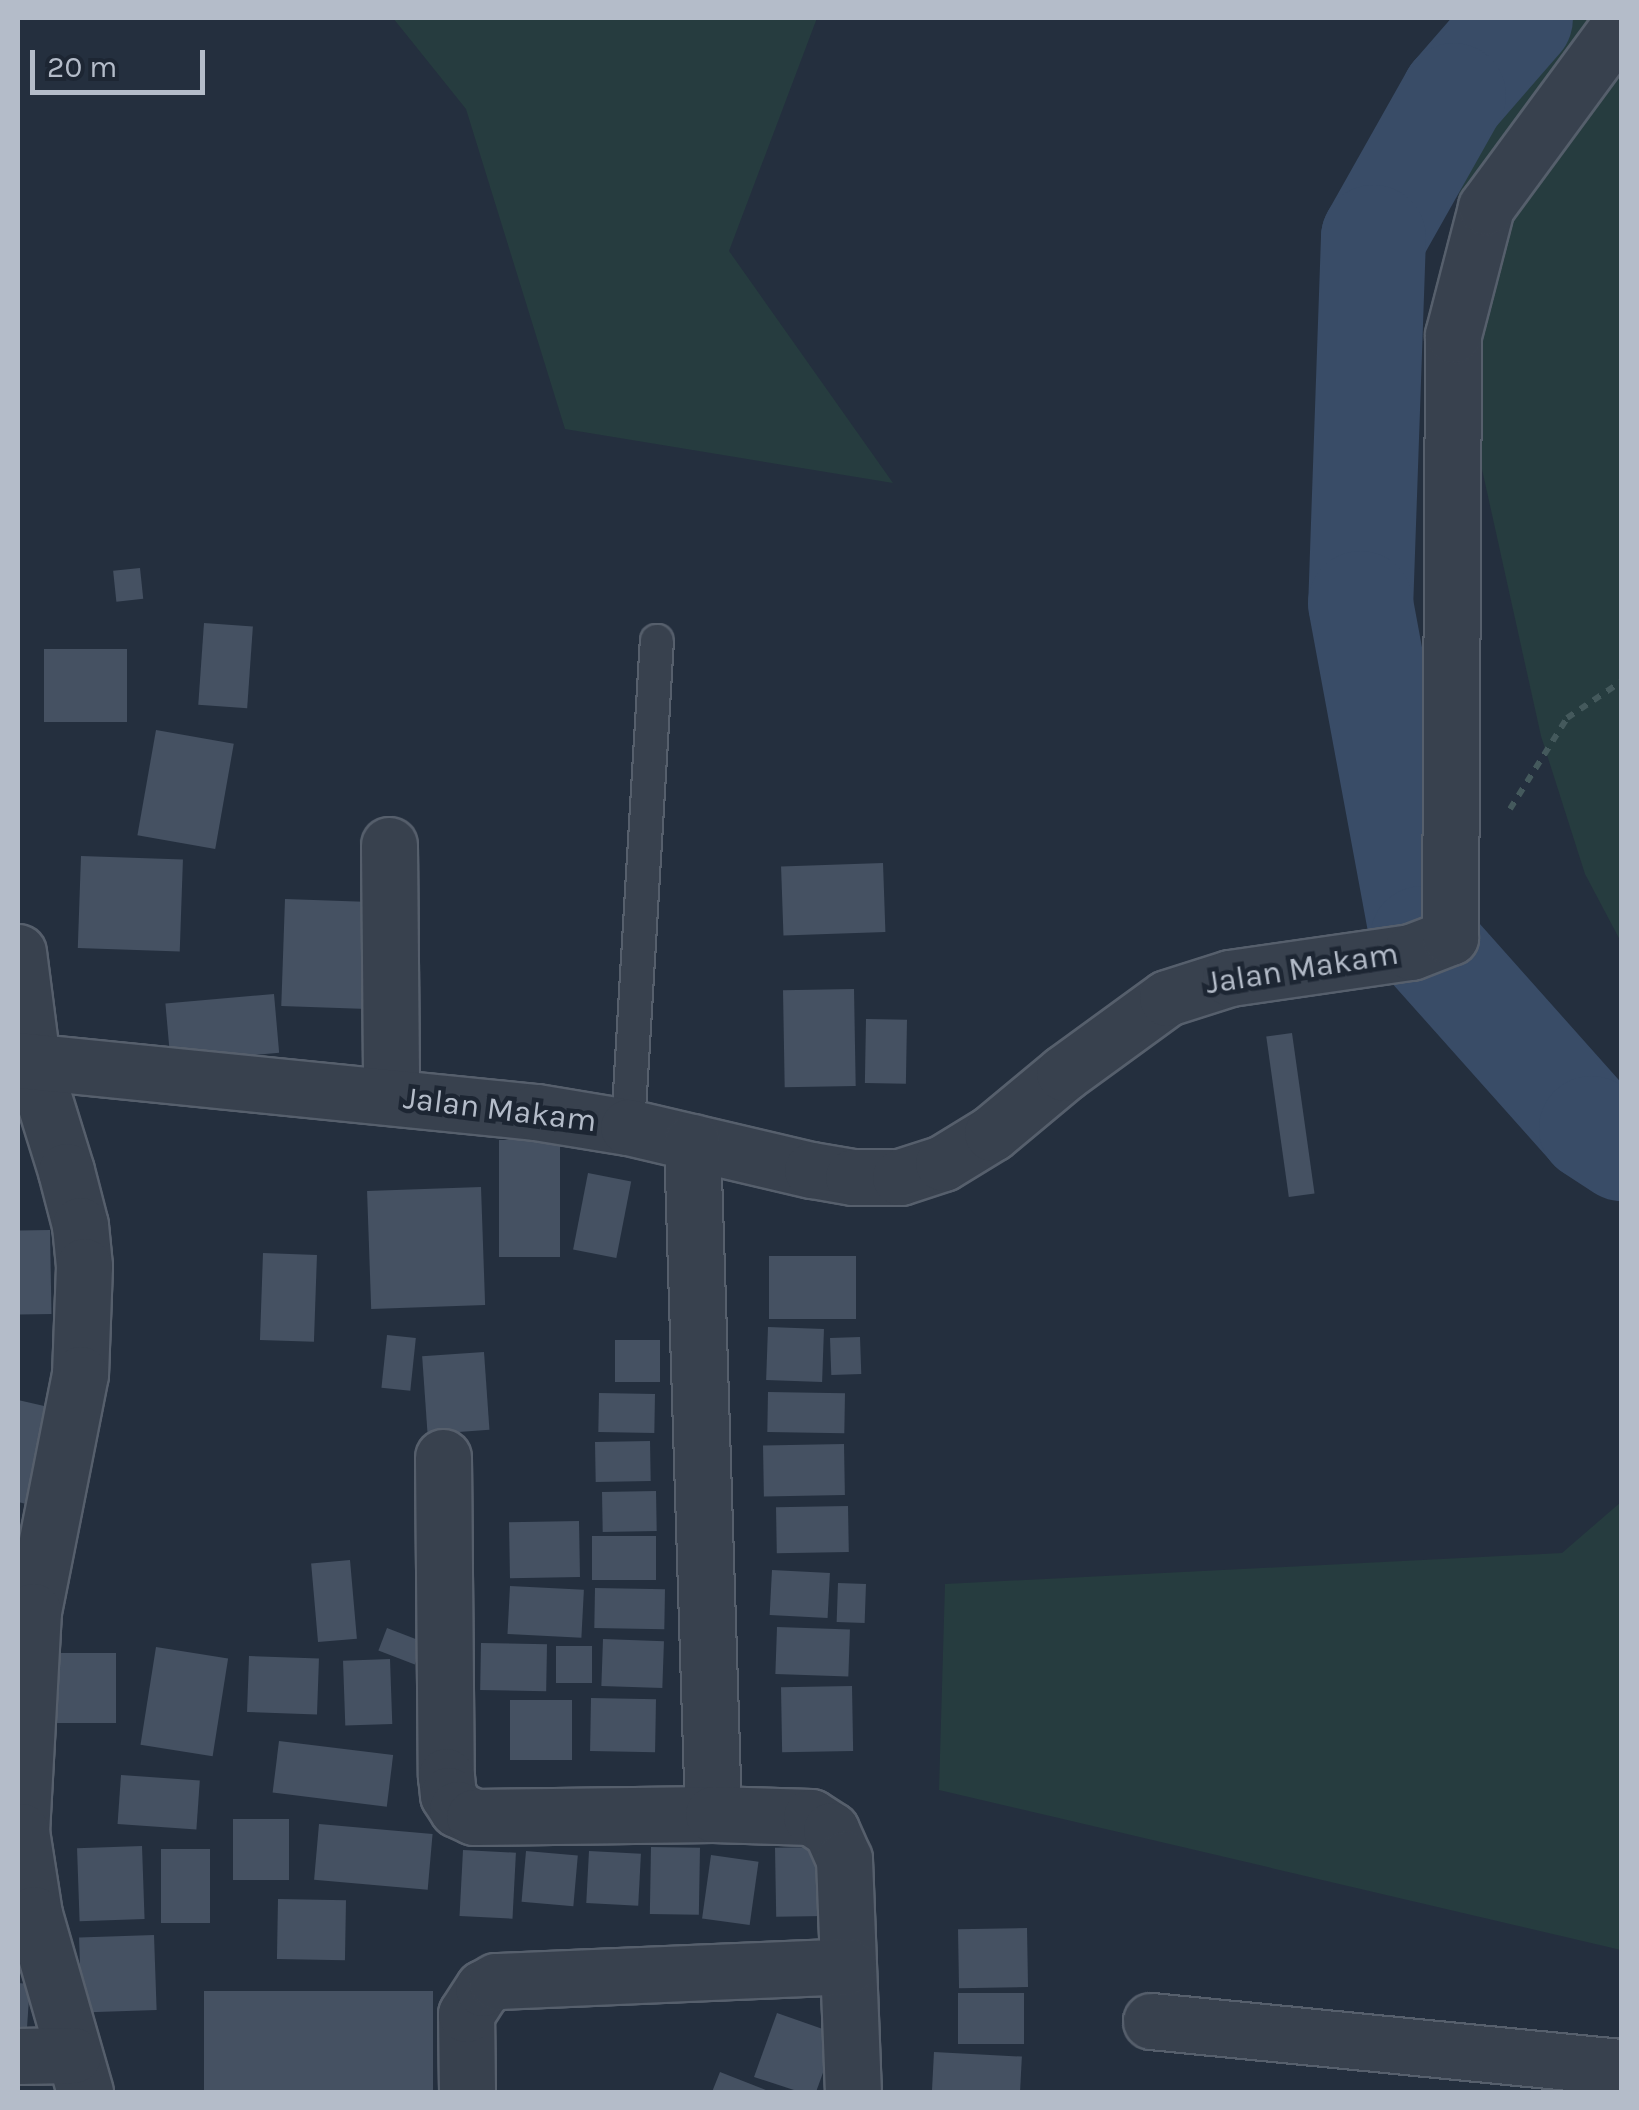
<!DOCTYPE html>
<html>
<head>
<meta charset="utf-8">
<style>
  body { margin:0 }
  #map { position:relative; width:1639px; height:2110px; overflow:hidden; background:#242f3e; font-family:Karla,sans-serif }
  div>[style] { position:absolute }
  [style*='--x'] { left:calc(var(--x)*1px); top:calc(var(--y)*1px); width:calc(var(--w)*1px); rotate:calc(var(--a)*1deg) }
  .green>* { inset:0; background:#263c3f }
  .river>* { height:105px; margin:-52.5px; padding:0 52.5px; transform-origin:52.5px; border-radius:52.5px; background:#394c67 }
  .building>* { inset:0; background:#455162; transform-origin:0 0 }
  .path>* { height:6px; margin-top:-3px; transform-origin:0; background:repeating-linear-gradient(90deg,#44595c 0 8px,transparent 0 16px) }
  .roads { filter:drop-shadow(2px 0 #565f6c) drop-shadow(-2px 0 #565f6c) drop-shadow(0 2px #565f6c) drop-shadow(0 -2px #565f6c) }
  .lane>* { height:32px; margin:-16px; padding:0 16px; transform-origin:16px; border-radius:16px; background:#38414e }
  .street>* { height:55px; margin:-27.5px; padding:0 27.5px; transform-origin:27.5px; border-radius:27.5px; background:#38414e }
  span { translate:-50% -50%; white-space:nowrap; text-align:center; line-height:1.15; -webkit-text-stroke:9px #1d2633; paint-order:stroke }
  .street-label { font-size:32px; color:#b4bcc9 }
  .frame { position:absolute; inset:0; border:20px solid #b4bcc9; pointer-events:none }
  .scale { position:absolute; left:30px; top:50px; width:175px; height:45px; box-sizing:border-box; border:5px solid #b4bcc9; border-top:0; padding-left:12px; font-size:30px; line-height:35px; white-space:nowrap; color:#b4bcc9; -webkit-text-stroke:8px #1d2633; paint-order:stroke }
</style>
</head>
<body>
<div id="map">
  <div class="green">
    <i style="clip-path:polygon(393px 18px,817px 18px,729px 251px,893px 483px,565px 429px,466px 109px)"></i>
    <i style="clip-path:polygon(1554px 18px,1621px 18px,1621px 942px,1585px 874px,1541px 736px,1449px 320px,1458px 196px,1528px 41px)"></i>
    <i style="clip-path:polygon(1621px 1502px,1621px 1950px,939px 1790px,945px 1584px,1562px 1553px)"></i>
  </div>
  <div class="river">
    <i style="--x:1520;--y:18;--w:102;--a:131"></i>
    <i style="--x:1453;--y:95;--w:163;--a:119.4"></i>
    <i style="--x:1373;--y:237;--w:366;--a:92"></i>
    <i style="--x:1360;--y:603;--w:341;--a:79.5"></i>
    <i style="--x:1422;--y:938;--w:254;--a:48.3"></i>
    <i style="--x:1591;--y:1128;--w:37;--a:33"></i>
  </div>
  <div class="building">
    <i style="left:140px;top:568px;width:31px;height:27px;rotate:84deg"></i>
    <i style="left:204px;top:623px;width:49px;height:82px;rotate:4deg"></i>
    <i style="left:44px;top:649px;width:83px;height:73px"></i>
    <i style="left:156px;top:730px;width:79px;height:107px;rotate:10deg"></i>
    <i style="left:81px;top:856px;width:102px;height:92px;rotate:2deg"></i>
    <i style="left:883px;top:863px;width:69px;height:102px;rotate:88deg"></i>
    <i style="left:285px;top:899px;width:86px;height:107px;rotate:2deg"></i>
    <i style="left:854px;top:989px;width:97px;height:71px;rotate:89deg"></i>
    <i style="left:274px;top:994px;width:59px;height:109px;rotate:85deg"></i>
    <i style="left:866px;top:1019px;width:41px;height:64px;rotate:1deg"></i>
    <i style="left:1292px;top:1033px;width:162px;height:26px;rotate:82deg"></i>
    <i style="left:499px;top:1140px;width:61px;height:117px"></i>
    <i style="left:588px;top:1173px;width:44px;height:78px;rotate:11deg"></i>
    <i style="left:481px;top:1187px;width:118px;height:114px;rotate:88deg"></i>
    <i style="left:50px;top:1230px;width:84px;height:32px;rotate:89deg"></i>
    <i style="left:263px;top:1253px;width:54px;height:87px;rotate:2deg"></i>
    <i style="left:769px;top:1256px;width:87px;height:63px"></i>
    <i style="left:768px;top:1327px;width:56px;height:53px;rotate:2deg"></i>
    <i style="left:387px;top:1335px;width:29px;height:53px;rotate:6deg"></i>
    <i style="left:860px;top:1337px;width:37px;height:30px;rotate:88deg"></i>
    <i style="left:660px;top:1340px;width:42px;height:45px;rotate:90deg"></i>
    <i style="left:484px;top:1352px;width:78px;height:62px;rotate:86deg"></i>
    <i style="left:768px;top:1392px;width:77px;height:40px;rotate:1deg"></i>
    <i style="left:599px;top:1393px;width:56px;height:39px;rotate:1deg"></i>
    <i style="clip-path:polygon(18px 1400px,66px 1411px,43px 1508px,18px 1502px)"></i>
    <i style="left:650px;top:1441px;width:40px;height:55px;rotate:89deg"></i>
    <i style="left:844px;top:1444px;width:51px;height:81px;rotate:89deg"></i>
    <i style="left:656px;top:1491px;width:40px;height:54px;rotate:89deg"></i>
    <i style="left:848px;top:1506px;width:46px;height:72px;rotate:89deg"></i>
    <i style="left:579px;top:1521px;width:56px;height:70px;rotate:89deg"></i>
    <i style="left:656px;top:1536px;width:44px;height:64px;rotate:90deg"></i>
    <i style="left:350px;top:1560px;width:79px;height:39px;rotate:85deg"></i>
    <i style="left:772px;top:1570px;width:58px;height:45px;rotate:3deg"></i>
    <i style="left:838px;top:1583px;width:28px;height:39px;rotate:2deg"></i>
    <i style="left:510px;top:1586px;width:74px;height:48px;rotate:3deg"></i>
    <i style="left:595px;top:1588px;width:70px;height:40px;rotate:1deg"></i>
    <i style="left:777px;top:1627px;width:73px;height:47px;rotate:2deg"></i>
    <i style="left:387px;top:1628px;width:39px;height:24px;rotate:21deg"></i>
    <i style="left:603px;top:1639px;width:61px;height:47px;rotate:2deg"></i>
    <i style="left:481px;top:1643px;width:66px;height:47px;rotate:1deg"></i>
    <i style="left:556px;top:1646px;width:36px;height:37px"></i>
    <i style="left:156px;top:1647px;width:73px;height:99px;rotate:9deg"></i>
    <i style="left:57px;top:1653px;width:59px;height:70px"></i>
    <i style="left:249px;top:1656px;width:70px;height:56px;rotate:2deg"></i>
    <i style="left:390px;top:1659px;width:65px;height:47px;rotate:88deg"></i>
    <i style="left:852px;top:1686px;width:65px;height:71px;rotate:89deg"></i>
    <i style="left:591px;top:1698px;width:65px;height:53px;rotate:1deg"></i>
    <i style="left:510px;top:1700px;width:62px;height:60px"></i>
    <i style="left:279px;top:1741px;width:115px;height:52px;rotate:7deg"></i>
    <i style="left:121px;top:1775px;width:79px;height:49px;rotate:4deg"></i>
    <i style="left:233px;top:1819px;width:56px;height:61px"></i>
    <i style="left:319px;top:1824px;width:114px;height:56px;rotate:5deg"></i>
    <i style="left:142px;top:1846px;width:73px;height:65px;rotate:88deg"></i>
    <i style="left:651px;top:1847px;width:49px;height:67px;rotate:1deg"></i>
    <i style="left:824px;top:1847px;width:69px;height:49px;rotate:89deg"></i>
    <i style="left:161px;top:1849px;width:49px;height:74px"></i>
    <i style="left:463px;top:1850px;width:53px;height:66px;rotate:3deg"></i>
    <i style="left:526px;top:1851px;width:52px;height:51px;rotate:5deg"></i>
    <i style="left:589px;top:1851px;width:52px;height:52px;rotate:3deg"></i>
    <i style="left:711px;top:1855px;width:48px;height:64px;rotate:8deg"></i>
    <i style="left:278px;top:1899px;width:68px;height:60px;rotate:1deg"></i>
    <i style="left:1027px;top:1928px;width:59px;height:69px;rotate:89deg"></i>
    <i style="left:154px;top:1935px;width:75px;height:75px;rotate:88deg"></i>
    <i style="clip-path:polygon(18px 1983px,30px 1984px,26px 2042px,18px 2042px)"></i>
    <i style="left:433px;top:1991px;width:101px;height:229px;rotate:90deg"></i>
    <i style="left:958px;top:1993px;width:66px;height:51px"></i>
    <i style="clip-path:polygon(777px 2013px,837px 2034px,816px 2092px,800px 2092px,754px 2077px)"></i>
    <i style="left:934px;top:2052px;width:88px;height:40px;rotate:3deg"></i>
    <i style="clip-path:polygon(720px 2072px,771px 2092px,712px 2092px)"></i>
  </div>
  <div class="path">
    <i style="--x:1510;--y:809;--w:107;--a:-57.9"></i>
    <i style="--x:1567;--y:718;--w:66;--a:-33.9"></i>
  </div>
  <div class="roads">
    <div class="lane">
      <i style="--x:628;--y:1127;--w:487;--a:-86.6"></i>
    </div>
    <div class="street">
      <i style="--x:389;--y:845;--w:251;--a:89.5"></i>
      <i style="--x:18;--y:952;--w:110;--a:82.7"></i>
      <i style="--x:32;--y:1061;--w:115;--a:72.8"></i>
      <i style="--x:66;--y:1171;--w:56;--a:75.5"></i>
      <i style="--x:80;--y:1225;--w:41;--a:84.4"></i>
      <i style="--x:84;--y:1266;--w:108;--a:92.1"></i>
      <i style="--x:80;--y:1374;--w:242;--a:101.2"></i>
      <i style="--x:33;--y:1611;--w:220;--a:93.1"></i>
      <i style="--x:21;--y:1831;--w:84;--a:81.1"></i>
      <i style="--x:34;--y:1914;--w:185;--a:74"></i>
      <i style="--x:18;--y:1060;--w:521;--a:5.73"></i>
      <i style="--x:536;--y:1112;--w:93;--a:9.3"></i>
      <i style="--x:628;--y:1127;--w:189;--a:13.2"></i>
      <i style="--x:812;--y:1170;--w:42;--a:9.7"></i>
      <i style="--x:853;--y:1177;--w:47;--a:0"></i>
      <i style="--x:900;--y:1177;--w:45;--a:-18"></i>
      <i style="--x:943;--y:1163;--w:57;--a:-31.5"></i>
      <i style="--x:992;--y:1133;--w:94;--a:-39.8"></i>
      <i style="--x:1064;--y:1073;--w:127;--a:-36.1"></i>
      <i style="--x:1167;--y:998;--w:66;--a:-17.6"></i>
      <i style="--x:1230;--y:978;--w:183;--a:-8.2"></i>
      <i style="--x:1411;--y:952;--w:42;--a:-21"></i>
      <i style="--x:1450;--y:937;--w:602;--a:-89.71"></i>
      <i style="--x:1453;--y:335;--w:132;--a:-75.5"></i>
      <i style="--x:1486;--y:207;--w:230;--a:-53.7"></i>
      <i style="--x:692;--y:1142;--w:672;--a:88.21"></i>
      <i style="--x:443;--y:1457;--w:319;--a:89.5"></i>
      <i style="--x:446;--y:1776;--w:19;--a:84"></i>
      <i style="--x:448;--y:1795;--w:17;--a:57"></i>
      <i style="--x:457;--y:1809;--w:19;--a:25"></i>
      <i style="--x:474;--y:1817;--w:239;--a:-0.7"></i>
      <i style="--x:713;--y:1814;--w:98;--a:1.8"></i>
      <i style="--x:811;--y:1817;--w:24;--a:33"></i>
      <i style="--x:831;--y:1830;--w:32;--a:66"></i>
      <i style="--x:844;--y:1859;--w:233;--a:87.8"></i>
      <i style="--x:1151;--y:2021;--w:473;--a:5.6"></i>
      <i style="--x:18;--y:2056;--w:55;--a:-1"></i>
      <i style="--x:467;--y:2092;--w:78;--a:-90.7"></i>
      <i style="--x:466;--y:2014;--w:31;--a:-57"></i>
      <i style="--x:483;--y:1988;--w:15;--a:-28"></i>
      <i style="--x:496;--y:1981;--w:352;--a:-2.4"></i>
    </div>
  </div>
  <div class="street-label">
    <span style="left:1302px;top:969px;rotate:-9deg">Jalan Makam</span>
    <span style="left:500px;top:1110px;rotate:7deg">Jalan Makam</span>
  </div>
  <div class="frame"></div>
  <div class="scale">20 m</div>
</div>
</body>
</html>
